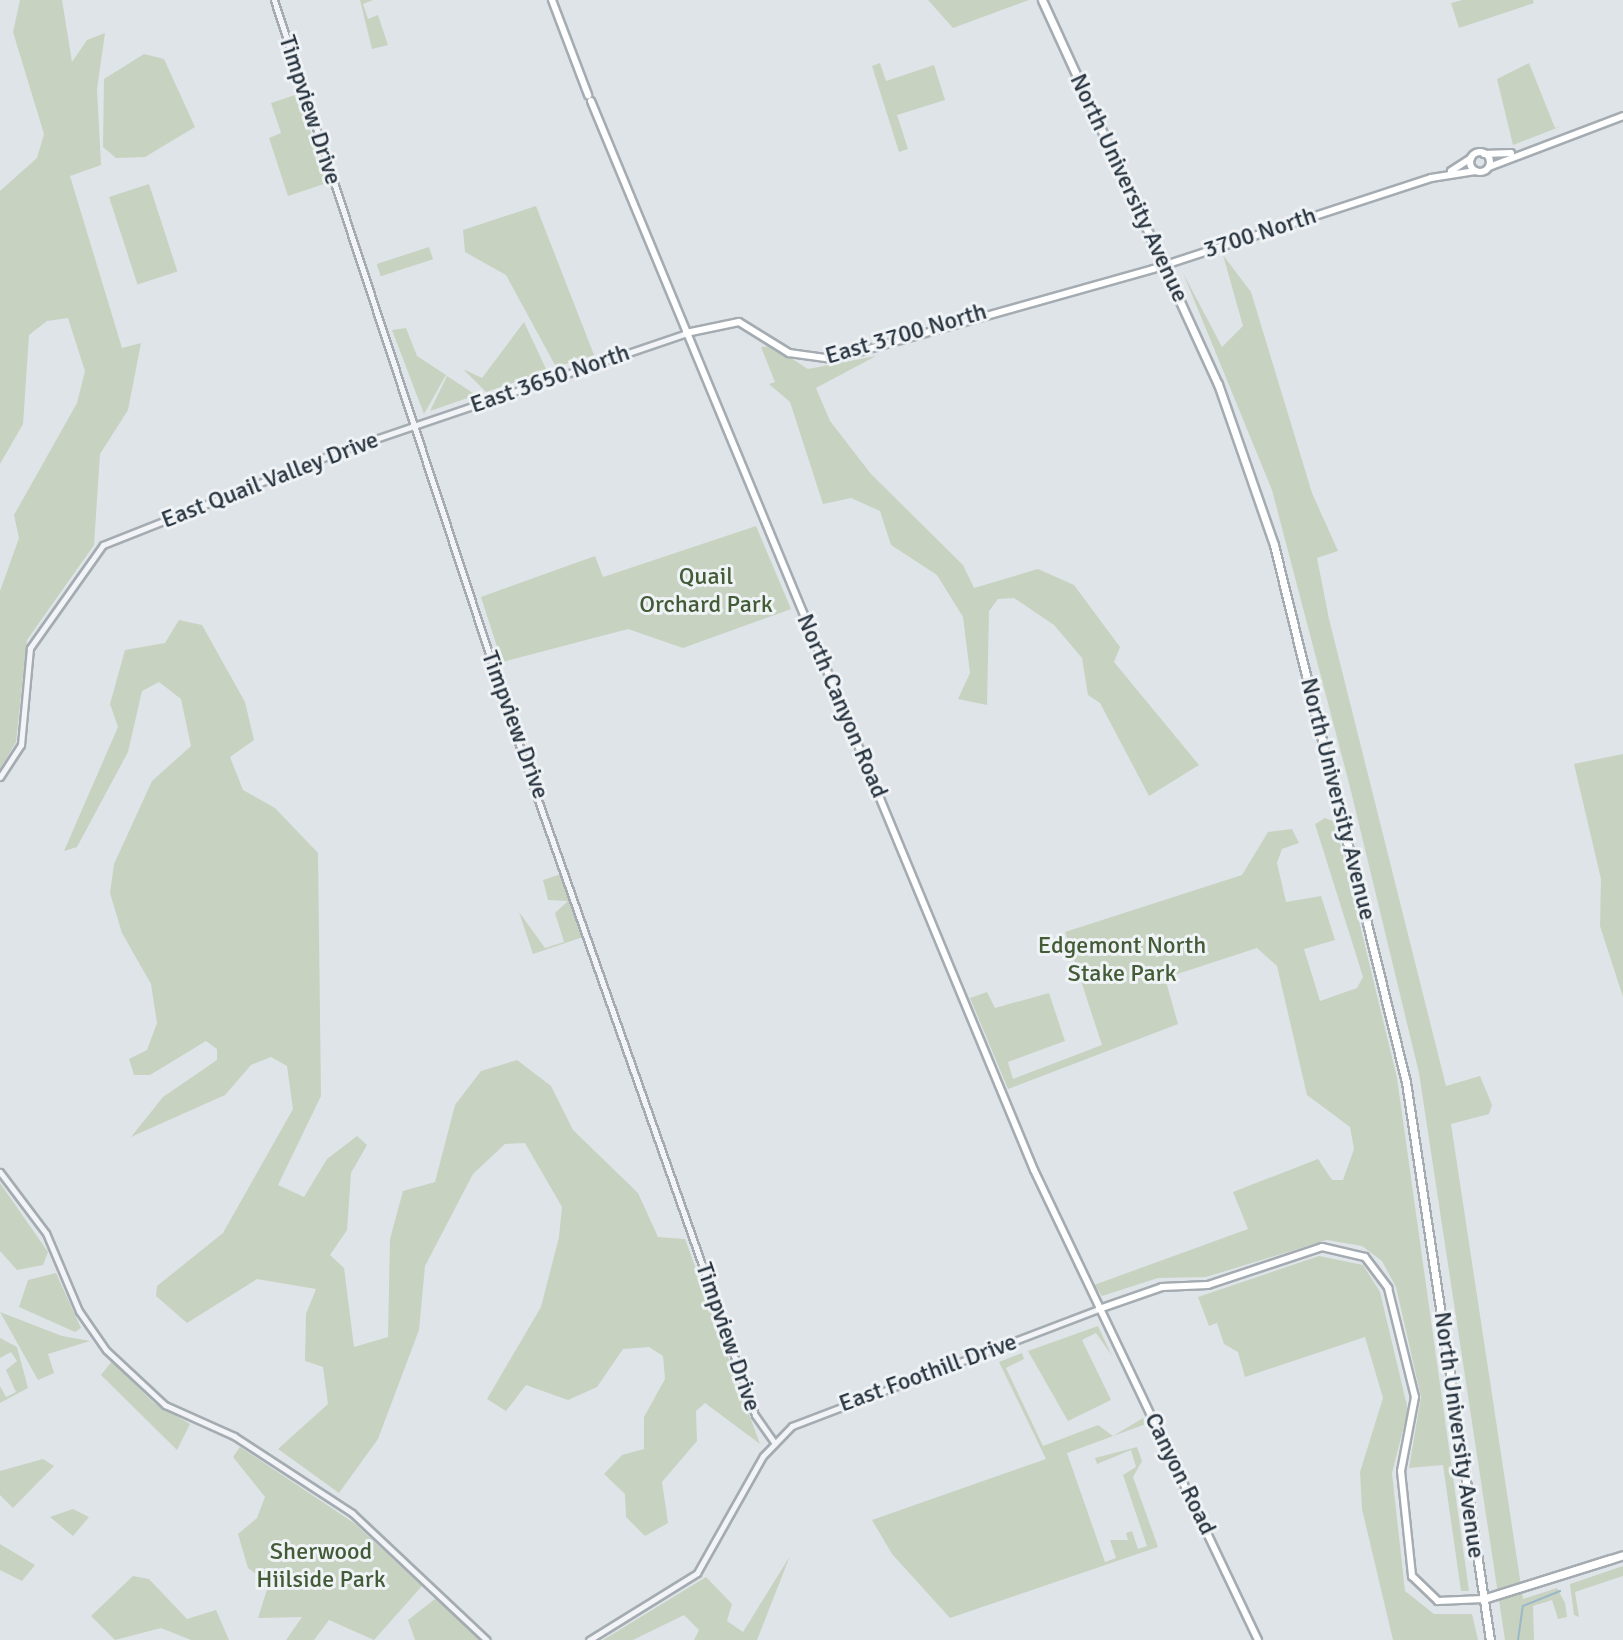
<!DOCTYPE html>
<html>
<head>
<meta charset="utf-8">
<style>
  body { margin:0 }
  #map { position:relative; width:1623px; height:1640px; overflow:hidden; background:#dfe4e8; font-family:Signika,sans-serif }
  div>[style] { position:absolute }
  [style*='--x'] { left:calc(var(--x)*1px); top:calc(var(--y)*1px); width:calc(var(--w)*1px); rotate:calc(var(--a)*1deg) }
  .green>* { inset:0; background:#c8d2c0; transform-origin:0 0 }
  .stream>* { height:2px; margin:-1px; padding:0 1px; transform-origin:1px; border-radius:1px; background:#9ab8c8 }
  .roads { filter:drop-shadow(2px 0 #a4acb2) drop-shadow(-2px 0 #a4acb2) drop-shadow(0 2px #a4acb2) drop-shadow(0 -2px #a4acb2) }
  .tertiary>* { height:5px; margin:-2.5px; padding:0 2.5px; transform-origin:2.5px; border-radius:2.5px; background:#f2f4f7 }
  .secondary>* { height:6px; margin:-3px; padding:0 3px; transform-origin:3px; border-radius:3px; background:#fff }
  .secondary>.ring { margin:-3px; padding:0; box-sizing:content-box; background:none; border:6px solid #fff; border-radius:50% }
  .primary>* { height:7px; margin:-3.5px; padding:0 3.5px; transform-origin:3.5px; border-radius:3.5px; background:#fff }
  .trunk>* { height:7px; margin:-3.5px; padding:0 3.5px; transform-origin:3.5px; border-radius:3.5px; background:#fff }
  span { translate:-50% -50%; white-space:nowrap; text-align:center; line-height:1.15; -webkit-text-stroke:6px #eff3f6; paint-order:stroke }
  .street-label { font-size:24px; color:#28343f }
  .park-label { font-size:24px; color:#435b36 }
</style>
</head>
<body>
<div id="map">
  <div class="green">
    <i style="clip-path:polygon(20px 0,62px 0,72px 62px,87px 40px,105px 33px,97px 89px,101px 165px,70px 176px,122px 348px,141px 343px,128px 410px,100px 454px,94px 545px,27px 640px,16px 742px,0 769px,0 591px,19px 538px,14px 515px,77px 403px,85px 371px,68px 318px,47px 321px,29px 335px,23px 424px,0 464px,0 191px,37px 158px,44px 134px,13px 32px)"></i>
    <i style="clip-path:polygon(360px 0,373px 0,363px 4px,368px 19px,378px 15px,388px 45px,372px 49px)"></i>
    <i style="clip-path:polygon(928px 0,1029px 0,953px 28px)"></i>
    <i style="clip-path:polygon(1462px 0,1533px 0,1534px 3px,1459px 28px,1451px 3px)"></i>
    <i style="clip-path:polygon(144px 54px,164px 59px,195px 127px,145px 157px,116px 158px,103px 147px,104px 79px)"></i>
    <i style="clip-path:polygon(880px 63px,886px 81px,934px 65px,945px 100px,897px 115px,908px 149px,899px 152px,872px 66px)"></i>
    <i style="clip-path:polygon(1529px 63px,1555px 128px,1562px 126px,1513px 145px,1497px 79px)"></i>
    <i style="clip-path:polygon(298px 94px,327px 183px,288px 196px,269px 138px,281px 133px,271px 103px)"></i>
    <i style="left:149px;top:184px;width:92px;height:42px;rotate:72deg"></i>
    <i style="clip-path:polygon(536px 206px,594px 355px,556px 367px,506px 275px,465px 252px,463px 230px)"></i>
    <i style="left:429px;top:247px;width:13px;height:55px;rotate:72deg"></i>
    <i style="clip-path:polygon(1223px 255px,1251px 292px,1312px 493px,1338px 551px,1317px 558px,1329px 619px,1446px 1086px,1480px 1076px,1492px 1105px,1489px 1114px,1451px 1124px,1523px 1599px,1557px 1588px,1565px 1603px,1567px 1617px,1558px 1619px,1552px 1600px,1533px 1606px,1534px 1640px,1505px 1640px,1419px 1073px,1350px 787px,1272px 490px,1183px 273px,1222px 347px,1243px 326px)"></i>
    <i style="clip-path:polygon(524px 322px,547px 371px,486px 392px,463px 369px,482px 378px)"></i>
    <i style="clip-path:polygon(406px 328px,417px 356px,446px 375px,424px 414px,392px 330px)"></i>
    <i style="clip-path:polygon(772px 346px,808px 369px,876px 356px,816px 388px,830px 421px,871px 474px,963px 565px,974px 588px,1038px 569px,1074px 585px,1120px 647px,1114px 662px,1199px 765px,1149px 796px,1100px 703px,1088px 695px,1082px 658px,1054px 625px,1014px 598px,998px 599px,989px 611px,987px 705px,958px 699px,970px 673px,963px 617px,937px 575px,891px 545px,880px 511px,851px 498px,823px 504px,790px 402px,769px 384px,775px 382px,761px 347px)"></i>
    <i style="clip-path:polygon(447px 376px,476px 395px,430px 411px)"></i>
    <i style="clip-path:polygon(756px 526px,791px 609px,683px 648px,628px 629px,502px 662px,481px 597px,595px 556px,603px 577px)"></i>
    <i style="clip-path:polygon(179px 620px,202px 625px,245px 702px,254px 740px,230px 757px,243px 790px,275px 808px,318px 853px,321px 1096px,278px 1185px,304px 1197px,327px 1159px,357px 1136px,367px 1145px,351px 1173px,347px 1230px,330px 1255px,344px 1268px,354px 1347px,388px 1337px,390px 1239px,403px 1191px,435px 1182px,455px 1105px,481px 1071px,517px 1060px,551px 1086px,573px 1130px,638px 1193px,658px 1237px,685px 1239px,760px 1444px,705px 1403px,696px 1411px,697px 1441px,662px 1482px,668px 1523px,645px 1536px,626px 1517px,625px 1494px,604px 1474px,622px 1455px,644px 1449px,644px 1417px,665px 1379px,663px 1356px,649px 1347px,623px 1349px,597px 1387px,568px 1400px,526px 1385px,506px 1411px,487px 1399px,541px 1307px,559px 1237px,562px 1207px,525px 1143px,505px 1144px,473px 1174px,425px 1266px,419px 1330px,378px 1439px,339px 1493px,278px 1449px,328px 1404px,323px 1367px,305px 1361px,306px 1314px,316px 1289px,257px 1279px,187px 1323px,156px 1296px,157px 1286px,223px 1233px,293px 1109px,287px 1066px,271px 1057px,251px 1065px,225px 1095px,131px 1137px,163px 1097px,217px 1060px,217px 1049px,206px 1041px,150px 1075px,134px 1075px,129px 1059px,147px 1050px,157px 1023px,151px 984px,122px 933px,110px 893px,114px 864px,152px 781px,191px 746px,181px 699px,159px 682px,142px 691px,128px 752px,77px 847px,64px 851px,118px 727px,110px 704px,125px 650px,165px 643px)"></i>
    <i style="clip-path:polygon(1623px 754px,1623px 997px,1600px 926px,1601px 879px,1574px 764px)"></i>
    <i style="clip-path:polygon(1325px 818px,1335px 822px,1397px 1078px,1469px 1591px,1461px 1591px,1443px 1465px,1409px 1468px,1421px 1397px,1396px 1287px,1382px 1261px,1362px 1246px,1327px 1240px,1206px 1277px,1158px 1278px,1102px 1296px,1094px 1285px,1248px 1229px,1233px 1192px,1318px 1159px,1332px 1180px,1343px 1180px,1354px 1149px,1350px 1127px,1307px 1095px,1277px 966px,1257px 948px,1165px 978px,1178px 1024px,1008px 1089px,970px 998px,987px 992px,995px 1008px,1049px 993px,1065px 1041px,1008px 1062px,1013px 1079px,1102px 1045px,1065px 932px,1242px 875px,1268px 832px,1292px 829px,1299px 843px,1282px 849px,1277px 863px,1286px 902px,1321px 896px,1335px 940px,1304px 949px,1320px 1001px,1357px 988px,1363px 977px,1315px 824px)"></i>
    <i style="clip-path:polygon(561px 874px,583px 937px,533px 954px,519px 912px,545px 948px,564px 942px,555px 913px,568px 901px,548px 900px,543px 880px)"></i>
    <i style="clip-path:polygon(0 1183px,48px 1252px,43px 1265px,17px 1270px,0 1251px)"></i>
    <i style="clip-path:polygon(1319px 1256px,1363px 1265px,1380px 1292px,1408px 1410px,1392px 1473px,1405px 1591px,1434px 1614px,1472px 1614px,1478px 1640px,1393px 1640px,1362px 1509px,1360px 1472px,1383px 1398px,1365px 1337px,1245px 1377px,1238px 1352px,1224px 1344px,1217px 1323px,1209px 1326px,1198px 1297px)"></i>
    <i style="clip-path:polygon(56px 1273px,81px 1328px,75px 1332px,19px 1307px,28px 1280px)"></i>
    <i style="clip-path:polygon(0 1312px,62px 1336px,90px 1341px,48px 1354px,54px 1373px,38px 1380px)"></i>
    <i style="clip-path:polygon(1098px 1326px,1112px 1356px,1096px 1333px,1082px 1340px,1111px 1400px,1068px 1421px,1028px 1351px)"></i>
    <i style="clip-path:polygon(0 1338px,17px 1347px,28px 1388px,0 1403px,0 1386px,6px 1397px,16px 1392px,6px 1370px,17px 1361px,11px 1352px,0 1358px)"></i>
    <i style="clip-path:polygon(1022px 1353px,1024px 1359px,1006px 1368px,1043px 1446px,1098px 1425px,1113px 1436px,1143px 1418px,1146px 1424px,1067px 1453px,1105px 1562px,1116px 1558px,1110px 1540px,1128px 1540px,1126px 1533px,1132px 1531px,1138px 1549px,1147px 1546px,1123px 1475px,1136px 1467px,1131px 1450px,1097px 1464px,1095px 1458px,1137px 1447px,1142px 1461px,1133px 1477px,1158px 1547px,950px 1618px,892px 1554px,872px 1520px,1046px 1459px,999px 1362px)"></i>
    <i style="clip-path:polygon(112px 1361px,154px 1403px,190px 1424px,177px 1450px,101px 1375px)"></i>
    <i style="clip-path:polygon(240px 1447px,354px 1523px,422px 1586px,374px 1640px,329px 1620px,314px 1640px,286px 1640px,302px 1617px,258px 1618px,269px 1583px,248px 1568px,238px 1534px,257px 1518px,265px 1497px,233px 1457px)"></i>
    <i style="clip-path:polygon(43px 1459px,54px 1466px,13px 1508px,0 1495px,0 1471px)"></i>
    <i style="clip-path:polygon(73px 1509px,89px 1517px,73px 1536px,50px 1517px)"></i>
    <i style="clip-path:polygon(0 1544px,35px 1565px,22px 1581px,0 1570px)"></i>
    <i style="clip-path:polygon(790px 1556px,757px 1640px,694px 1640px,699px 1630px,684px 1615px,633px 1640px,603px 1640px,706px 1577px,732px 1604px,727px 1621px,743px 1632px)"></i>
    <i style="clip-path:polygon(1623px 1566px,1623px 1576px,1575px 1592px,1579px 1617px,1574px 1615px,1570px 1584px)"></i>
    <i style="clip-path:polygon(133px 1576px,149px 1579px,187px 1619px,216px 1610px,229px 1640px,191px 1640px,161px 1628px,115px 1640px,91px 1616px)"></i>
    <i style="clip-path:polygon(435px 1599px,443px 1605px,480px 1640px,415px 1640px,408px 1620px)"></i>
  </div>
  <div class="stream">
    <i style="--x:1518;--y:1640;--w:34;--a:-82"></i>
    <i style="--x:1523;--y:1606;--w:40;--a:-22"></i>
  </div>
  <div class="roads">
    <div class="tertiary">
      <i style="--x:274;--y:0;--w:806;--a:71.79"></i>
      <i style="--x:526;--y:766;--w:688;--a:70.56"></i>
      <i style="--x:755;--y:1415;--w:33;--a:55"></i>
      <i style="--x:0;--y:777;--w:38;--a:-57"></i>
      <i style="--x:21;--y:745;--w:97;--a:-84.7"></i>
      <i style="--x:30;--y:648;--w:126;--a:-54.7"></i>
      <i style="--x:103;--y:545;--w:258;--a:-21.6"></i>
      <i style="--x:343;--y:450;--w:362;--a:-18.8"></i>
      <i style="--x:0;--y:1172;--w:76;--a:53"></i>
      <i style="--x:46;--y:1233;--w:85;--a:67.1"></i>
      <i style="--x:79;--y:1311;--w:47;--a:55.3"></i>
      <i style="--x:106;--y:1350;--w:81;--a:43"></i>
      <i style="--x:165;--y:1405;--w:76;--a:24.2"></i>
      <i style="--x:234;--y:1436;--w:141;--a:33.1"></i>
      <i style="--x:352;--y:1513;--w:185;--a:43.3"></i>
      <i style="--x:589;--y:1640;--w:127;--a:-31.8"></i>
      <i style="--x:697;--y:1573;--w:134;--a:-60.6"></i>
      <i style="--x:763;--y:1456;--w:42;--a:-46"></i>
      <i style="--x:792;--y:1426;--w:329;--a:-20.9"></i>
    </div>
    <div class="secondary">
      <i style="--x:552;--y:0;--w:102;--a:69.2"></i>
      <i style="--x:591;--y:101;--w:1157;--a:67.49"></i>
      <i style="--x:1034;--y:1170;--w:521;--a:64.52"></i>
      <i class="ring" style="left:1470px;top:152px;width:14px;height:14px"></i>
      <i style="--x:1484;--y:154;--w:27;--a:-2"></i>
      <i style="--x:1489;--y:167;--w:143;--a:-20.8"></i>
      <i style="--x:1451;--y:171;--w:24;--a:-33"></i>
      <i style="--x:686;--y:333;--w:54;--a:-11.7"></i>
      <i style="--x:739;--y:322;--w:59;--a:31.8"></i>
      <i style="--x:789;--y:353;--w:44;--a:7.8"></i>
      <i style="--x:833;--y:359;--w:332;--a:-15.7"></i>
      <i style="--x:1153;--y:269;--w:293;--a:-18.1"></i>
      <i style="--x:1431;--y:178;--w:45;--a:-9"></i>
      <i style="--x:1099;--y:1309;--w:67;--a:-19.2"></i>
      <i style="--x:1162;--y:1287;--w:46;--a:-2.5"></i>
      <i style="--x:1208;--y:1285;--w:120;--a:-18.4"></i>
      <i style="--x:1322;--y:1247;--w:44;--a:13.1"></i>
      <i style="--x:1365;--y:1257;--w:39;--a:53"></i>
      <i style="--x:1388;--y:1288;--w:112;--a:76.1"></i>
      <i style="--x:1415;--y:1397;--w:75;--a:100.7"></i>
      <i style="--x:1401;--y:1471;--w:106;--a:84"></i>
      <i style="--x:1412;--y:1576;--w:36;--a:44"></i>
      <i style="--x:1438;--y:1601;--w:45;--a:-2.5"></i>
    </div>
    <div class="primary">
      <i style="--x:1483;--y:1599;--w:147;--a:-17.4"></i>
      <i style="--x:1483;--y:1599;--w:134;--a:-17.4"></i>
    </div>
    <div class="trunk">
      <i style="--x:1042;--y:0;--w:422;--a:65.4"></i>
      <i style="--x:1218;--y:384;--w:170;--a:70.8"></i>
      <i style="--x:1274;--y:545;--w:553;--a:76.19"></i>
      <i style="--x:1406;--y:1082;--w:564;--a:81.44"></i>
    </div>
  </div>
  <div class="street-label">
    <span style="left:310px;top:110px;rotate:72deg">Timpview Drive</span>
    <span style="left:1129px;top:188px;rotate:65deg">North University Avenue</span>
    <span style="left:1260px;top:233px;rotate:-18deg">3700 North</span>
    <span style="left:906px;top:334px;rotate:-16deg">East 3700 North</span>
    <span style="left:550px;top:379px;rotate:-19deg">East 3650 North</span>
    <span style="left:270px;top:480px;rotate:-21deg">East Quail Valley Drive</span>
    <span style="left:842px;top:706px;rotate:67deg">North Canyon Road</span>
    <span style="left:515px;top:725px;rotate:70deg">Timpview Drive</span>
    <span style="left:1338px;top:799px;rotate:76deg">North University Avenue</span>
    <span style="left:728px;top:1337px;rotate:71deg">Timpview Drive</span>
    <span style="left:928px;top:1373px;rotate:-20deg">East Foothill Drive</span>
    <span style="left:1459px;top:1435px;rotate:82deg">North University Avenue</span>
    <span style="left:1180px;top:1474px;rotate:64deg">Canyon Road</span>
  </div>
  <div class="park-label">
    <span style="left:706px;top:591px">Quail<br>Orchard Park</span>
    <span style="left:1122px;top:960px">Edgemont North<br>Stake Park</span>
    <span style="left:321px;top:1566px">Sherwood<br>Hiilside Park</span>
  </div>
</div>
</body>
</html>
